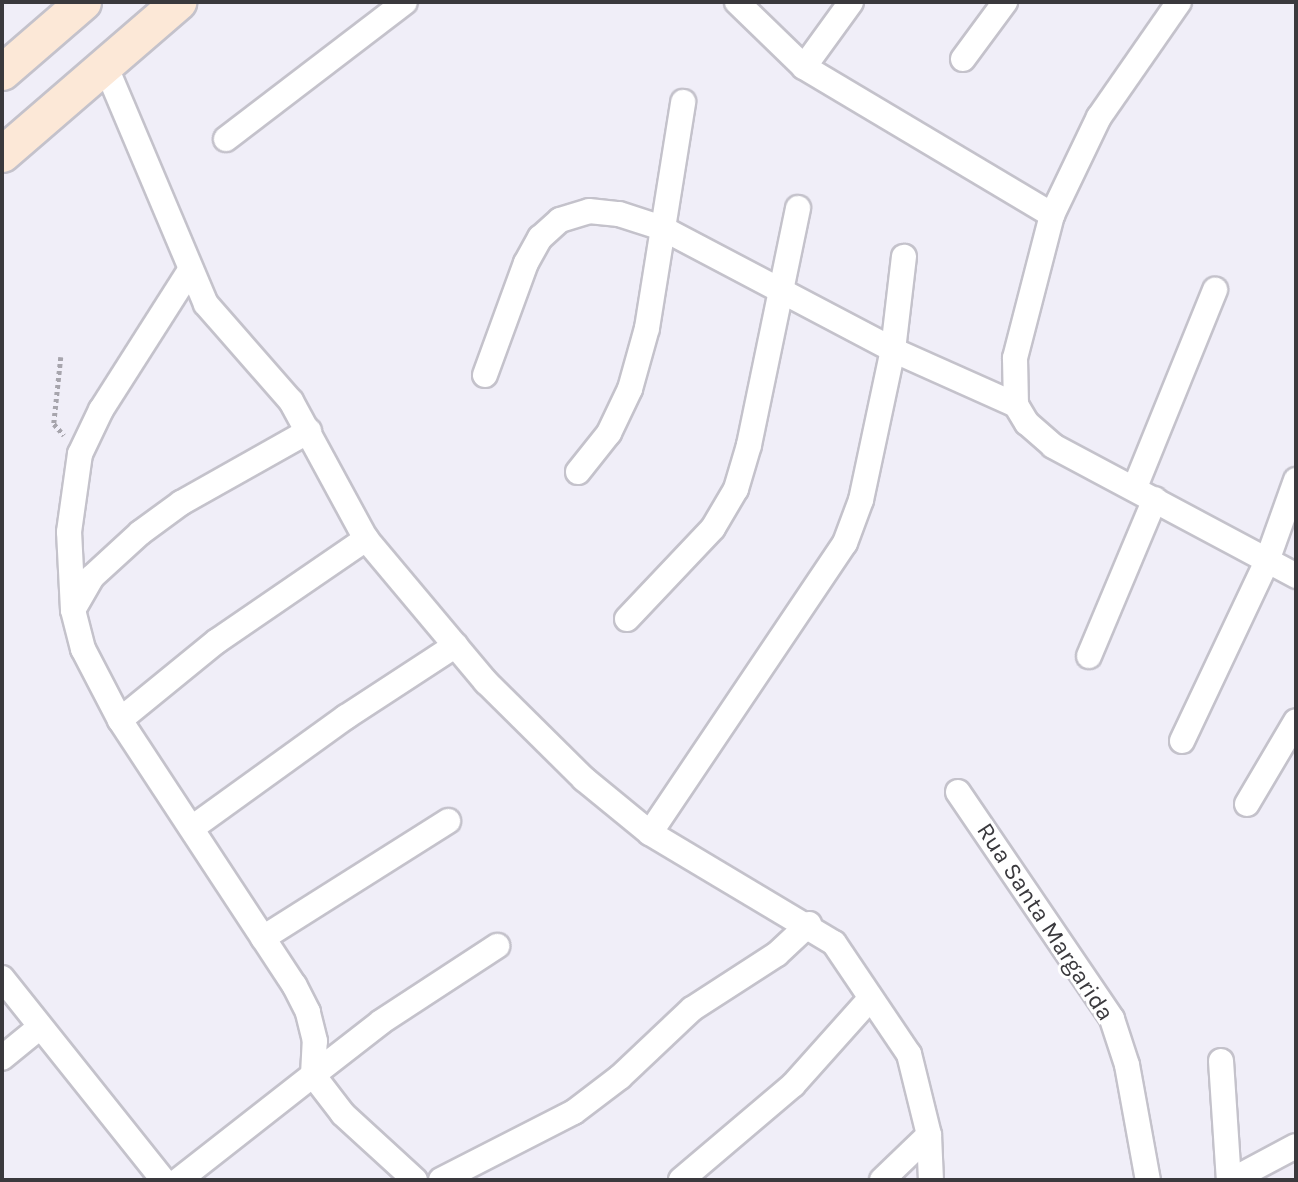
<!DOCTYPE html>
<html>
<head>
<meta charset="utf-8">
<style>
  body { margin:0 }
  #map { position:relative; width:1298px; height:1182px; overflow:hidden; background:#f0eef8; font-family:Karla,sans-serif }
  div>[style] { position:absolute }
  [style*='--x'] { left:calc(var(--x)*1px); top:calc(var(--y)*1px); width:calc(var(--w)*1px); rotate:calc(var(--a)*1deg) }
  .path>* { height:4.5px; margin-top:-2.25px; transform-origin:0; background:repeating-linear-gradient(90deg,#a7a5ad 0 3.5px,transparent 0 7px) }
  .roads { filter:drop-shadow(2px 0 #c4c2cb) drop-shadow(-2px 0 #c4c2cb) drop-shadow(0 2px #c4c2cb) drop-shadow(0 -2px #c4c2cb) }
  .street>* { height:24px; margin:-12px; padding:0 12px; transform-origin:12px; border-radius:12px; background:#fff }
  .secondary>* { height:35px; margin:-17.5px; padding:0 17.5px; transform-origin:17.5px; border-radius:17.5px; background:#fce8d7 }
  span { translate:-50% -50%; white-space:nowrap; text-align:center; line-height:1.15; -webkit-text-stroke:6px #fff; paint-order:stroke }
  .street-label { font-size:24px; color:#3a393d }
  .frame { position:absolute; inset:0; border:4px solid #3a393d; pointer-events:none }
</style>
</head>
<body>
<div id="map">
  <div class="path">
    <i style="--x:61;--y:357;--w:67;--a:96"></i>
    <i style="--x:54;--y:424;--w:15;--a:48"></i>
  </div>
  <div class="roads">
    <div class="street">
      <i style="--x:737;--y:2;--w:93;--a:44.1"></i>
      <i style="--x:804;--y:67;--w:289;--a:30.8"></i>
      <i style="--x:1179;--y:2;--w:140;--a:124.8"></i>
      <i style="--x:1099;--y:117;--w:109;--a:115.6"></i>
      <i style="--x:1052;--y:215;--w:148;--a:104.5"></i>
      <i style="--x:1015;--y:358;--w:47;--a:88.8"></i>
      <i style="--x:1016;--y:405;--w:21;--a:59"></i>
      <i style="--x:1027;--y:423;--w:35;--a:41"></i>
      <i style="--x:1053;--y:446;--w:276;--a:28.1"></i>
      <i style="--x:963;--y:59;--w:71;--a:-53.6"></i>
      <i style="--x:105;--y:65;--w:259;--a:67.1"></i>
      <i style="--x:206;--y:304;--w:129;--a:48.8"></i>
      <i style="--x:291;--y:401;--w:157;--a:61.5"></i>
      <i style="--x:366;--y:539;--w:187;--a:50"></i>
      <i style="--x:486;--y:682;--w:138;--a:44.7"></i>
      <i style="--x:584;--y:779;--w:85;--a:39.3"></i>
      <i style="--x:650;--y:833;--w:214;--a:30.9"></i>
      <i style="--x:834;--y:943;--w:134;--a:56"></i>
      <i style="--x:909;--y:1054;--w:83;--a:76.1"></i>
      <i style="--x:929;--y:1135;--w:45;--a:87.5"></i>
      <i style="--x:804;--y:67;--w:80;--a:-54.1"></i>
      <i style="--x:226;--y:139;--w:225;--a:-37.4"></i>
      <i style="--x:485;--y:375;--w:119;--a:-69.9"></i>
      <i style="--x:526;--y:263;--w:29;--a:-61"></i>
      <i style="--x:540;--y:238;--w:27;--a:-42"></i>
      <i style="--x:560;--y:220;--w:30;--a:-17"></i>
      <i style="--x:589;--y:211;--w:30;--a:6"></i>
      <i style="--x:619;--y:214;--w:45;--a:18"></i>
      <i style="--x:662;--y:228;--w:261;--a:27.8"></i>
      <i style="--x:893;--y:350;--w:135;--a:24.1"></i>
      <i style="--x:578;--y:472;--w:50;--a:-51.5"></i>
      <i style="--x:609;--y:433;--w:49;--a:-64.5"></i>
      <i style="--x:630;--y:389;--w:63;--a:-74.4"></i>
      <i style="--x:647;--y:328;--w:229;--a:-80.9"></i>
      <i style="--x:1135;--y:487;--w:213;--a:-67.9"></i>
      <i style="--x:73;--y:610;--w:38;--a:-60"></i>
      <i style="--x:92;--y:577;--w:65;--a:-42.5"></i>
      <i style="--x:140;--y:533;--w:51;--a:-36.2"></i>
      <i style="--x:181;--y:503;--w:147;--a:-29.4"></i>
      <i style="--x:627;--y:619;--w:125;--a:-46.6"></i>
      <i style="--x:713;--y:528;--w:45;--a:-59.5"></i>
      <i style="--x:736;--y:489;--w:46;--a:-73.5"></i>
      <i style="--x:749;--y:445;--w:242;--a:-78.3"></i>
      <i style="--x:1089;--y:656;--w:170;--a:-67.2"></i>
      <i style="--x:120;--y:720;--w:125;--a:-39.2"></i>
      <i style="--x:217;--y:641;--w:181;--a:-34.4"></i>
      <i style="--x:1182;--y:741;--w:199;--a:-64.7"></i>
      <i style="--x:1267;--y:561;--w:86;--a:-70.3"></i>
      <i style="--x:958;--y:792;--w:274;--a:55.8"></i>
      <i style="--x:1112;--y:1019;--w:48;--a:71.9"></i>
      <i style="--x:1127;--y:1065;--w:117;--a:79.7"></i>
      <i style="--x:1247;--y:804;--w:96;--a:-59.4"></i>
      <i style="--x:192;--y:828;--w:190;--a:-35.8"></i>
      <i style="--x:346;--y:717;--w:131;--a:-33.2"></i>
      <i style="--x:650;--y:833;--w:349;--a:-56.1"></i>
      <i style="--x:845;--y:543;--w:46;--a:-69.6"></i>
      <i style="--x:861;--y:500;--w:153;--a:-78"></i>
      <i style="--x:893;--y:350;--w:94;--a:-83.3"></i>
      <i style="--x:263;--y:938;--w:219;--a:-32.3"></i>
      <i style="--x:2;--y:978;--w:258;--a:51.4"></i>
      <i style="--x:2;--y:1058;--w:49;--a:-39.2"></i>
      <i style="--x:1221;--y:1061;--w:119;--a:86.2"></i>
      <i style="--x:179;--y:1180;--w:170;--a:-38.1"></i>
      <i style="--x:313;--y:1075;--w:34;--a:-87"></i>
      <i style="--x:315;--y:1041;--w:30;--a:-104"></i>
      <i style="--x:308;--y:1012;--w:30;--a:-117"></i>
      <i style="--x:294;--y:985;--w:317;--a:-123.3"></i>
      <i style="--x:120;--y:720;--w:80;--a:-117.5"></i>
      <i style="--x:83;--y:649;--w:40;--a:-104.4"></i>
      <i style="--x:73;--y:610;--w:78;--a:-92.9"></i>
      <i style="--x:69;--y:532;--w:79;--a:-82"></i>
      <i style="--x:80;--y:454;--w:49;--a:-64.5"></i>
      <i style="--x:101;--y:410;--w:164;--a:-57.5"></i>
      <i style="--x:415;--y:1180;--w:98;--a:-137.5"></i>
      <i style="--x:343;--y:1114;--w:49;--a:-127.6"></i>
      <i style="--x:313;--y:1075;--w:86;--a:-37.9"></i>
      <i style="--x:381;--y:1022;--w:139;--a:-33.2"></i>
      <i style="--x:441;--y:1180;--w:149;--a:-27.1"></i>
      <i style="--x:574;--y:1112;--w:58;--a:-37.3"></i>
      <i style="--x:620;--y:1077;--w:99;--a:-43.4"></i>
      <i style="--x:692;--y:1009;--w:101;--a:-32.9"></i>
      <i style="--x:777;--y:954;--w:44;--a:-43.2"></i>
      <i style="--x:681;--y:1180;--w:147;--a:-40.3"></i>
      <i style="--x:793;--y:1085;--w:115;--a:-48.2"></i>
      <i style="--x:882;--y:1180;--w:65;--a:-43.8"></i>
      <i style="--x:1232;--y:1180;--w:72;--a:-28"></i>
    </div>
    <div class="secondary">
      <i style="--x:2;--y:72;--w:107;--a:-40.8"></i>
      <i style="--x:2;--y:154;--w:233;--a:-40.8"></i>
    </div>
  </div>
  <div class="street-label">
    <span style="left:1045px;top:922px;rotate:57deg">Rua Santa Margarida</span>
  </div>
  <div class="frame"></div>
</div>
</body>
</html>
